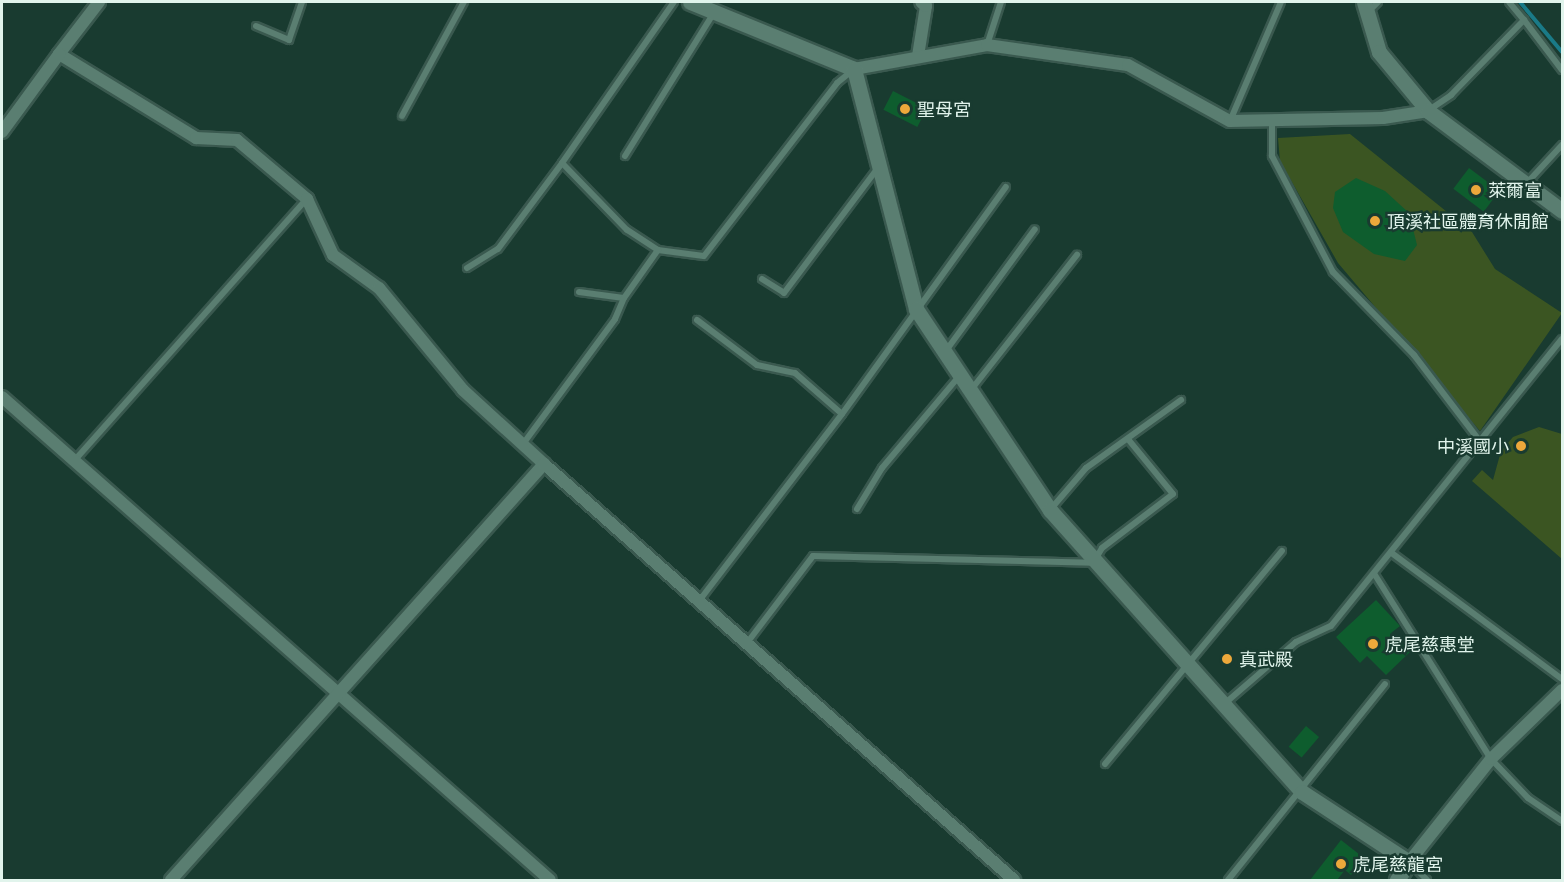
<!DOCTYPE html>
<html>
<head>
<meta charset="utf-8">
<style>
  body { margin:0 }
  #map { position:relative; width:1564px; height:882px; overflow:hidden; background:#193b30; font-family:Lato,"Noto Sans TC",sans-serif }
  div>[style] { position:absolute }
  [style*='--x'] { left:calc(var(--x)*1px); top:calc(var(--y)*1px); width:calc(var(--w)*1px); rotate:calc(var(--a)*1deg) }
  .green>* { inset:0; background:#3b5522 }
  .stream>* { height:4px; margin:-2px; padding:0 2px; transform-origin:2px; border-radius:2px; background:#1a7a87 }
  .building>* { inset:0; background:#0e5d2e; transform-origin:0 0 }
  .roads { filter:drop-shadow(2px 0 #3a594f) drop-shadow(-2px 0 #3a594f) drop-shadow(0 2px #3a594f) drop-shadow(0 -2px #3a594f) }
  .service>* { height:6px; margin:-3px; padding:0 3px; transform-origin:3px; border-radius:3px; background:#5a7e71 }
  .minor>* { height:12px; margin:-6px; padding:0 6px; transform-origin:6px; border-radius:6px; background:#5a7e71 }
  .tertiary>* { height:15px; margin:-7.5px; padding:0 7.5px; transform-origin:7.5px; border-radius:7.5px; background:#5a7e71 }
  .dots>* { width:16px; height:16px; translate:-50% -50%; box-sizing:border-box; border:3px solid #193b30; border-radius:50% }
  span { translate:-50% -50%; white-space:nowrap; text-align:center; line-height:1.15; -webkit-text-stroke:5px #193b30; paint-order:stroke }
  .poi-label { font-size:18px; color:#e1f4ec }
  .left { translate:0 -50%; text-align:left }
  .right { translate:-100% -50%; text-align:right }
  .frame { position:absolute; inset:0; border:3px solid #e1f4ec; pointer-events:none }
</style>
</head>
<body>
<div id="map">
  <div class="green">
    <i style="clip-path:polygon(1350px 134px,1472px 232px,1495px 269px,1562px 313px,1480px 431px,1338px 263px,1280px 161px,1278px 138px)"></i>
    <i style="clip-path:polygon(1539px 427px,1562px 434px,1562px 559px,1472px 481px,1482px 470px,1493px 480px,1501px 451px,1513px 437px)"></i>
  </div>
  <div class="stream">
    <i style="--x:1520;--y:2;--w:65;--a:50"></i>
  </div>
  <div class="building">
    <i style="left:893px;top:91px;width:38px;height:21px;rotate:27deg"></i>
    <i style="left:1469px;top:168px;width:38px;height:26px;rotate:37deg"></i>
    <i style="clip-path:polygon(1356px 178px,1385px 191px,1409px 213px,1417px 245px,1405px 261px,1374px 254px,1343px 232px,1333px 208px,1335px 192px)"></i>
    <i style="clip-path:polygon(1376px 600px,1400px 626px,1391px 633px,1410px 652px,1386px 675px,1367px 656px,1360px 663px,1336px 637px)"></i>
    <i style="left:1306px;top:726px;width:17px;height:27px;rotate:40deg"></i>
    <i style="clip-path:polygon(1341px 840px,1364px 858px,1351px 875px,1345px 870px,1337px 880px,1310px 880px)"></i>
  </div>
  <div class="roads">
    <div class="service">
      <i style="--x:1368;--y:12;--w:14;--a:-45"></i>
      <i style="--x:1524;--y:20;--w:63;--a:52.8"></i>
      <i style="--x:256;--y:26;--w:36;--a:23"></i>
      <i style="--x:289;--y:40;--w:40;--a:-71.1"></i>
      <i style="--x:987;--y:45;--w:45;--a:-72"></i>
      <i style="--x:1429;--y:110;--w:27;--a:-34"></i>
      <i style="--x:1451;--y:95;--w:105;--a:-45.8"></i>
      <i style="--x:1524;--y:20;--w:23;--a:-130"></i>
      <i style="--x:402;--y:116;--w:130;--a:-61.5"></i>
      <i style="--x:1230;--y:121;--w:129;--a:-66.8"></i>
      <i style="--x:1272;--y:122;--w:34;--a:90"></i>
      <i style="--x:1272;--y:156;--w:131;--a:62.3"></i>
      <i style="--x:1333;--y:272;--w:116;--a:45.7"></i>
      <i style="--x:1414;--y:355;--w:112;--a:52.6"></i>
      <i style="--x:625;--y:156;--w:167;--a:-58.2"></i>
      <i style="--x:1526;--y:184;--w:53;--a:-47.3"></i>
      <i style="--x:658;--y:250;--w:46;--a:7.4"></i>
      <i style="--x:704;--y:256;--w:218;--a:-52.4"></i>
      <i style="--x:837;--y:83;--w:22;--a:-39"></i>
      <i style="--x:467;--y:268;--w:36;--a:-32"></i>
      <i style="--x:498;--y:249;--w:107;--a:-53.3"></i>
      <i style="--x:762;--y:279;--w:26;--a:32"></i>
      <i style="--x:784;--y:293;--w:155;--a:-53.1"></i>
      <i style="--x:579;--y:292;--w:45;--a:7.6"></i>
      <i style="--x:697;--y:320;--w:75;--a:36.9"></i>
      <i style="--x:757;--y:365;--w:39;--a:12"></i>
      <i style="--x:795;--y:373;--w:62;--a:41.1"></i>
      <i style="--x:945;--y:352;--w:152;--a:-53.8"></i>
      <i style="--x:971;--y:390;--w:172;--a:-51.9"></i>
      <i style="--x:523;--y:444;--w:155;--a:-53.6"></i>
      <i style="--x:615;--y:319;--w:23;--a:-67"></i>
      <i style="--x:624;--y:298;--w:59;--a:-54.7"></i>
      <i style="--x:658;--y:250;--w:37;--a:-147"></i>
      <i style="--x:627;--y:230;--w:93;--a:-134.1"></i>
      <i style="--x:562;--y:163;--w:196;--a:-55.2"></i>
      <i style="--x:74;--y:461;--w:349;--a:-48.4"></i>
      <i style="--x:857;--y:509;--w:48;--a:-58.6"></i>
      <i style="--x:882;--y:468;--w:121;--a:-50"></i>
      <i style="--x:1050;--y:510;--w:55;--a:-49.4"></i>
      <i style="--x:1086;--y:468;--w:117;--a:-35.6"></i>
      <i style="--x:1393;--y:554;--w:210;--a:36.5"></i>
      <i style="--x:1375;--y:575;--w:218;--a:57.8"></i>
      <i style="--x:1491;--y:759;--w:54;--a:46.5"></i>
      <i style="--x:1528;--y:798;--w:41;--a:34.1"></i>
      <i style="--x:699;--y:601;--w:235;--a:-52.6"></i>
      <i style="--x:842;--y:414;--w:280;--a:-54.2"></i>
      <i style="--x:747;--y:643;--w:109;--a:-52.8"></i>
      <i style="--x:813;--y:556;--w:280;--a:1.4"></i>
      <i style="--x:1093;--y:563;--w:17;--a:-59"></i>
      <i style="--x:1102;--y:548;--w:89;--a:-37.3"></i>
      <i style="--x:1173;--y:494;--w:71;--a:-129.3"></i>
      <i style="--x:1223;--y:705;--w:96;--a:-40.8"></i>
      <i style="--x:1296;--y:642;--w:38;--a:-25"></i>
      <i style="--x:1331;--y:626;--w:368;--a:-51.2"></i>
      <i style="--x:1105;--y:764;--w:277;--a:-50.3"></i>
      <i style="--x:1410;--y:863;--w:24;--a:45"></i>
      <i style="--x:1228;--y:880;--w:251;--a:-51.3"></i>
    </div>
    <div class="minor">
      <i style="--x:99;--y:2;--w:66;--a:127.6"></i>
      <i style="--x:59;--y:54;--w:161;--a:31.5"></i>
      <i style="--x:196;--y:138;--w:41;--a:2.8"></i>
      <i style="--x:237;--y:140;--w:92;--a:40.1"></i>
      <i style="--x:307;--y:199;--w:62;--a:65.1"></i>
      <i style="--x:333;--y:255;--w:57;--a:35.7"></i>
      <i style="--x:379;--y:288;--w:132;--a:50.5"></i>
      <i style="--x:463;--y:390;--w:110;--a:42.4"></i>
      <i style="--x:918;--y:56;--w:51;--a:-80.9"></i>
      <i style="--x:926;--y:6;--w:6;--a:-141"></i>
      <i style="--x:854;--y:69;--w:135;--a:-10.2"></i>
      <i style="--x:987;--y:45;--w:142;--a:8.1"></i>
      <i style="--x:1128;--y:65;--w:116;--a:28.8"></i>
      <i style="--x:1230;--y:121;--w:153;--a:-1.1"></i>
      <i style="--x:1383;--y:118;--w:46;--a:-8.8"></i>
      <i style="--x:2;--y:132;--w:97;--a:-53.8"></i>
      <i style="--x:2;--y:397;--w:730;--a:41.39"></i>
      <i style="--x:1409;--y:862;--w:132;--a:-51.5"></i>
      <i style="--x:1491;--y:759;--w:99;--a:-44.2"></i>
      <i style="--x:171;--y:880;--w:559;--a:-48.12"></i>
      <i style="--x:544;--y:464;--w:628;--a:41.51"></i>
    </div>
    <div class="tertiary">
      <i style="--x:690;--y:2;--w:177;--a:22.2"></i>
      <i style="--x:854;--y:69;--w:248;--a:75.5"></i>
      <i style="--x:916;--y:309;--w:242;--a:56.3"></i>
      <i style="--x:1050;--y:510;--w:378;--a:48.2"></i>
      <i style="--x:1302;--y:792;--w:128;--a:33.2"></i>
      <i style="--x:1409;--y:862;--w:22;--a:124"></i>
      <i style="--x:1364;--y:2;--w:52;--a:73.3"></i>
      <i style="--x:1379;--y:52;--w:77;--a:50.3"></i>
      <i style="--x:1428;--y:111;--w:167;--a:36.7"></i>
    </div>
  </div>
  <div class="dots">
    <i style="left:905px;top:109px;background:#eda83b"></i>
    <i style="left:1476px;top:190px;background:#eda83b"></i>
    <i style="left:1375px;top:221px;background:#eda83b"></i>
    <i style="left:1521px;top:446px;background:#eda83b"></i>
    <i style="left:1373px;top:644px;background:#eda83b"></i>
    <i style="left:1227px;top:659px;background:#eda83b"></i>
    <i style="left:1341px;top:864px;background:#eda83b"></i>
  </div>
  <div class="poi-label">
    <span class="left" style="left:917px;top:109px">聖母宮</span>
    <span class="left" style="left:1488px;top:190px">萊爾富</span>
    <span class="left" style="left:1387px;top:221px">頂溪社區體育休閒館</span>
    <span class="right" style="left:1509px;top:446px">中溪國小</span>
    <span class="left" style="left:1385px;top:644px">虎尾慈惠堂</span>
    <span class="left" style="left:1239px;top:659px">真武殿</span>
    <span class="left" style="left:1353px;top:864px">虎尾慈龍宮</span>
  </div>
  <div class="frame"></div>
</div>
</body>
</html>
